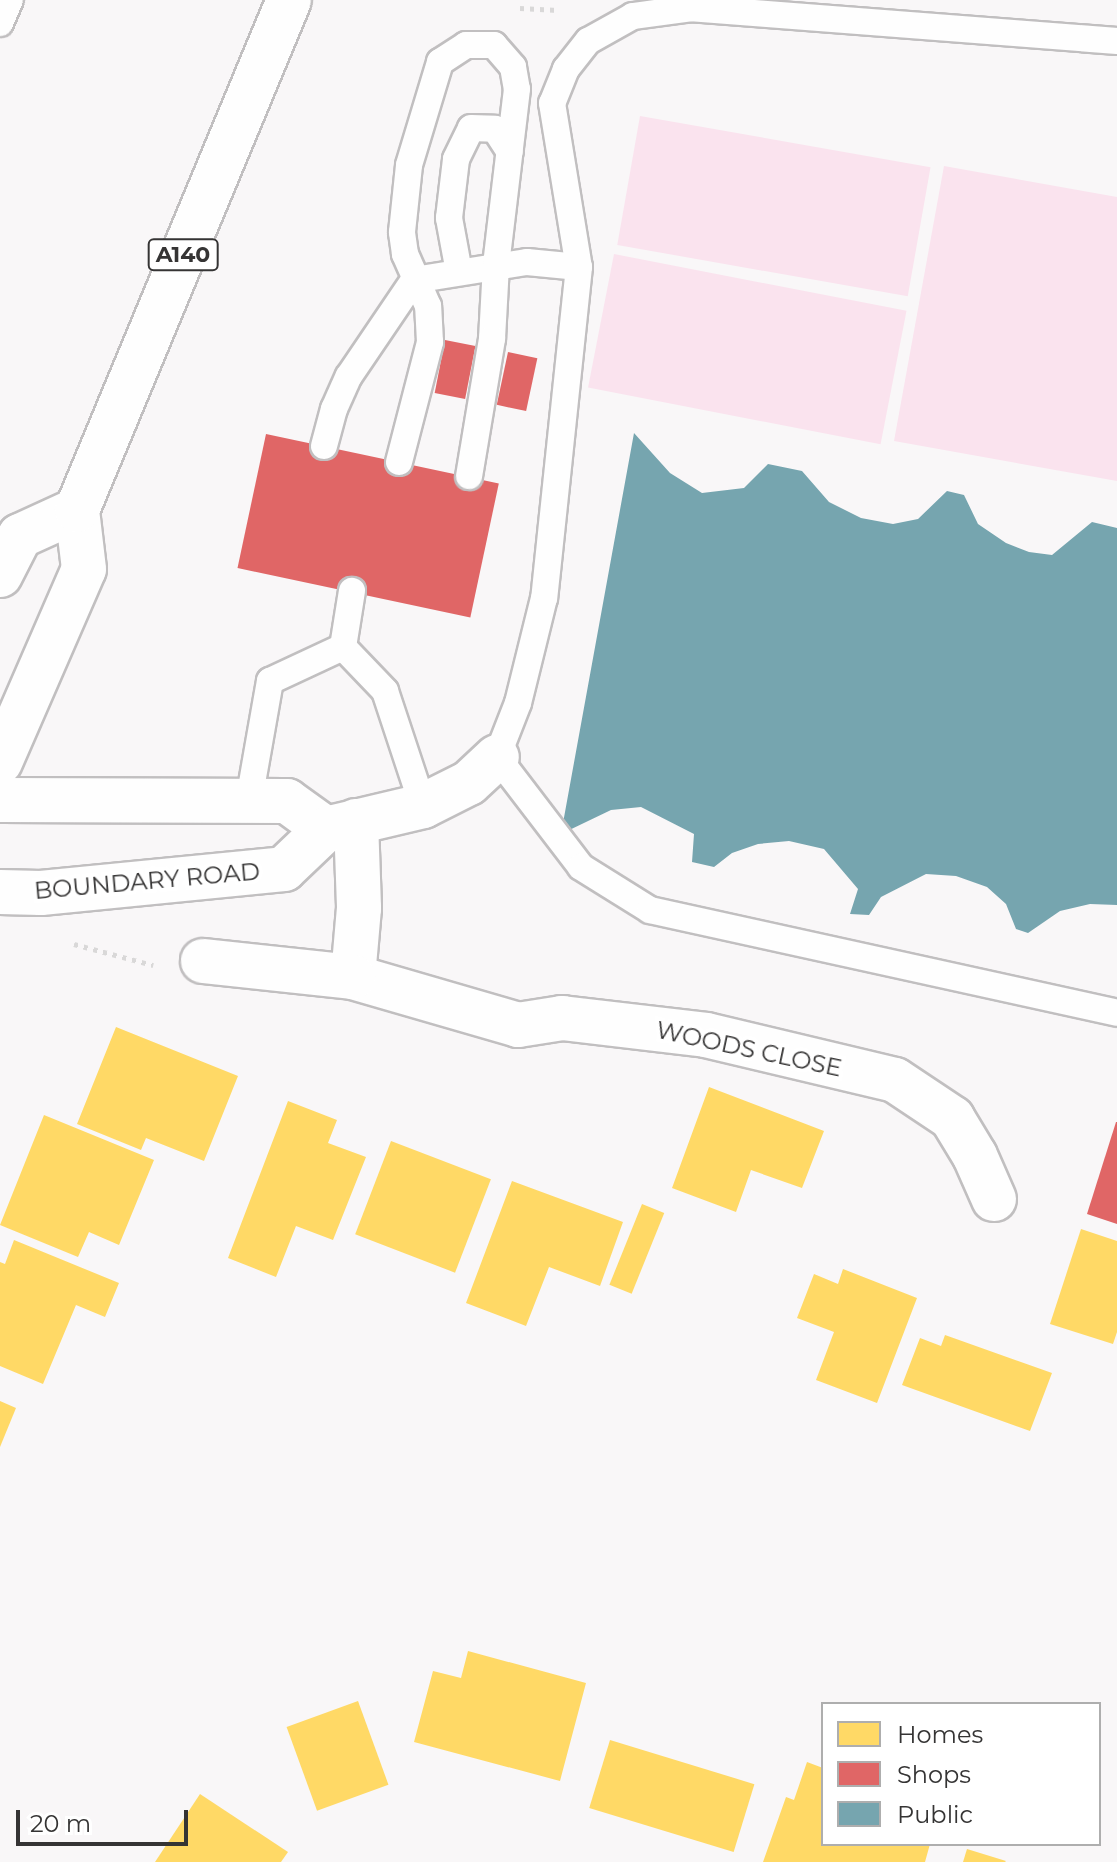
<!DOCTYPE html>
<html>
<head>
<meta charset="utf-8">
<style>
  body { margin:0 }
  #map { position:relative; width:1117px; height:1862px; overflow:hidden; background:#f9f7f8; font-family:Montserrat,sans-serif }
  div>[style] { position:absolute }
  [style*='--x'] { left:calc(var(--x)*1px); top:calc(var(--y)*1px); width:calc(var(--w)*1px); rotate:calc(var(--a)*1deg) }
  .green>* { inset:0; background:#fae3ee; transform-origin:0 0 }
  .homes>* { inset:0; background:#ffd966; transform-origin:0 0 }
  .shops>* { inset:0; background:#e06666; transform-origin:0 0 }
  .public>* { inset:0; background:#76a5af }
  .path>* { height:5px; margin-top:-2.5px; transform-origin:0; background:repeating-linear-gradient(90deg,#d9d8d8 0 4px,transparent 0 10px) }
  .roads { filter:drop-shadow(2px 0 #c1bfc0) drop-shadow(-2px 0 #c1bfc0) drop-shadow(0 2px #c1bfc0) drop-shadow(0 -2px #c1bfc0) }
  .service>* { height:26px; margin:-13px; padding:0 13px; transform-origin:13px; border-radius:13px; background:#fefefe }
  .minor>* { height:44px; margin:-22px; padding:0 22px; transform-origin:22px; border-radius:22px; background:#fefefe }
  .trunk>* { height:44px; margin:-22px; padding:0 22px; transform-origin:22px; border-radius:22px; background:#fefefe }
  span { translate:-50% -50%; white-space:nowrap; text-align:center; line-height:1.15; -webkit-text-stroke:8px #fff; paint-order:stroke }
  .shield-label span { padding:2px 6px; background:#fff; border:2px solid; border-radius:6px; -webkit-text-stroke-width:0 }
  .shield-label { font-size:22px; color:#353434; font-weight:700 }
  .street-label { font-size:24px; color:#353434 }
  .legend { position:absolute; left:821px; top:1702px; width:280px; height:144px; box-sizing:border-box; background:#fff; border:2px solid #aeaeae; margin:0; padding:10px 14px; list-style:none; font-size:24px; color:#353434 }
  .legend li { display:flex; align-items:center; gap:16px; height:40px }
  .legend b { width:40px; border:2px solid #aeaeae }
  .scale { position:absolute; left:16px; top:1810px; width:172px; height:36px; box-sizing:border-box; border:4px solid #353434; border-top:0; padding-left:10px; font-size:24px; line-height:28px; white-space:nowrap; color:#353434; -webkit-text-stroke:6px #fff; paint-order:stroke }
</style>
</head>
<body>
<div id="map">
  <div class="green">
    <i style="left:640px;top:116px;width:295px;height:131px;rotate:10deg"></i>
    <i style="clip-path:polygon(944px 166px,1117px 197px,1117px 481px,894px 441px)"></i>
    <i style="left:614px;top:254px;width:298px;height:136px;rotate:11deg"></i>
  </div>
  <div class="homes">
    <i style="clip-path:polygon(116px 1027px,238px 1076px,204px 1161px,146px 1138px,141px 1150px,77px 1124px)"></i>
    <i style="clip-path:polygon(709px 1087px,824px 1131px,802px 1188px,751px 1170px,736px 1212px,672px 1188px)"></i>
    <i style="clip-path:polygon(288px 1101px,337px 1120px,328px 1143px,366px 1157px,333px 1240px,296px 1226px,276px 1277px,228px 1258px)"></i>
    <i style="clip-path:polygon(44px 1115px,154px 1160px,119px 1245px,89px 1232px,78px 1257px,0 1225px)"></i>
    <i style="left:391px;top:1141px;width:107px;height:100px;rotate:21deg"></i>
    <i style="clip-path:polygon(512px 1181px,623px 1222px,600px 1286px,549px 1267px,526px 1326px,466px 1303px)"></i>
    <i style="left:642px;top:1204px;width:24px;height:87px;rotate:22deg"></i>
    <i style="clip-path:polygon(1081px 1229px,1117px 1241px,1117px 1332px,1113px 1344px,1050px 1324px)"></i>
    <i style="clip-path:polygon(14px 1240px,119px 1283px,105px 1317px,76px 1305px,43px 1384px,0 1366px,0 1262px,5px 1264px)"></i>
    <i style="clip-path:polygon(843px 1269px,917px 1298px,877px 1403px,816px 1380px,834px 1332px,797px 1318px,814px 1274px,838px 1284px)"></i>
    <i style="clip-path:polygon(945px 1335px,1052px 1373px,1030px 1431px,902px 1385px,920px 1338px,941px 1346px)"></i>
    <i style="clip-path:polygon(0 1401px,16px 1408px,0 1447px)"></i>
    <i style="clip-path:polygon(468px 1651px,586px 1683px,560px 1781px,414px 1742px,433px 1671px,461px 1678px)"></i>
    <i style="left:358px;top:1701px;width:89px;height:76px;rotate:70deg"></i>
    <i style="left:610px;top:1740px;width:151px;height:71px;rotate:17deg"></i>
    <i style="clip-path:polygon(807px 1762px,823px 1768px,823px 1844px,930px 1844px,925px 1862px,763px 1862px,786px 1797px,794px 1800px)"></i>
    <i style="clip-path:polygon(200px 1794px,288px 1852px,281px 1862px,155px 1862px)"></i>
    <i style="clip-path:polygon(967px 1849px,1006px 1861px,1005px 1862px,963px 1862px)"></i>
  </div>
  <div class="shops">
    <i style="left:445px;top:340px;width:31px;height:54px;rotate:11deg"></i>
    <i style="left:508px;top:352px;width:30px;height:54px;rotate:12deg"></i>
    <i style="left:266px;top:434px;width:238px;height:137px;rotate:12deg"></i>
    <i style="clip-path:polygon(1116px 1122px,1117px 1122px,1117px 1224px,1087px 1214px)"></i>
  </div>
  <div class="public">
    <i style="clip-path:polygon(634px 433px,670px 473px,702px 493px,744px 488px,768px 464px,802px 471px,829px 502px,861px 518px,893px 524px,918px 519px,947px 491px,964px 495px,978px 524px,1006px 543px,1029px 552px,1052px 555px,1092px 522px,1117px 528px,1117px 905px,1090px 904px,1060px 911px,1028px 933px,1016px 929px,1006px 904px,987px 887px,956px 876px,926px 874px,881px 897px,869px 915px,850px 914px,858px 889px,824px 849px,789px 841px,758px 844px,732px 853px,714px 867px,692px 862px,694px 834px,641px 807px,611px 810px,561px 834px)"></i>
  </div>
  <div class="path">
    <i style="--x:520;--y:8;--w:38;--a:3"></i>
    <i style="--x:74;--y:944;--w:82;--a:14.9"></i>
  </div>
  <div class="roads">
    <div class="service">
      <i style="--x:0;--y:23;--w:25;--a:-67"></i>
      <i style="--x:1117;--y:41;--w:426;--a:-175.6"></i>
      <i style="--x:692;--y:8;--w:60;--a:172.3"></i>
      <i style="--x:633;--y:16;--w:51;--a:150.9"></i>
      <i style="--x:588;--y:41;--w:36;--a:128"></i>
      <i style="--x:566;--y:69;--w:37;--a:112"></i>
      <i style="--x:552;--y:103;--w:166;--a:80.7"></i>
      <i style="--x:579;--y:267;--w:333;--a:96"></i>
      <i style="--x:544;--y:598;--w:108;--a:103.9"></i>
      <i style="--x:518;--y:703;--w:58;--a:111.3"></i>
      <i style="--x:497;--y:757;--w:138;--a:52.6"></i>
      <i style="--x:581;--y:867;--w:81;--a:31.9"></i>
      <i style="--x:650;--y:910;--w:478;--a:12.4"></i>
      <i style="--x:459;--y:272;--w:55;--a:-100.5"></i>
      <i style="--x:449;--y:218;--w:59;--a:-83.2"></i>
      <i style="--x:456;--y:159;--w:34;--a:-64"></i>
      <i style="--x:471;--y:128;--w:24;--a:2"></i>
      <i style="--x:495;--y:129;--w:27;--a:57"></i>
      <i style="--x:324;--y:446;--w:38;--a:-75"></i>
      <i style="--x:334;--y:409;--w:36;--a:-66"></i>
      <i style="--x:349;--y:376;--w:116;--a:-55.9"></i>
      <i style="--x:414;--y:280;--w:114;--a:-9.1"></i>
      <i style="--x:527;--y:262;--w:52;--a:5.5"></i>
      <i style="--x:399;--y:462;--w:124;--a:-75.5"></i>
      <i style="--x:430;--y:342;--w:36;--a:-93"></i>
      <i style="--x:428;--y:306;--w:57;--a:-113.9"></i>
      <i style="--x:405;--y:254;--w:22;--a:-98"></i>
      <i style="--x:402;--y:232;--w:67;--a:-84"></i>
      <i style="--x:409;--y:165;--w:108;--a:-73.2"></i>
      <i style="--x:440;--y:62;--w:31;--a:-33"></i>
      <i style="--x:466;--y:45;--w:28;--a:0"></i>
      <i style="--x:494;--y:45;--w:29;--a:49"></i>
      <i style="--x:513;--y:67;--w:22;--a:80"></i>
      <i style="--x:517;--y:89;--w:177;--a:96.8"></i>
      <i style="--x:496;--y:265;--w:74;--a:93.1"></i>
      <i style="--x:492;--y:339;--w:139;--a:99.5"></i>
      <i style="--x:343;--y:647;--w:61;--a:46.3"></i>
      <i style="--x:385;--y:691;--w:121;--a:71.7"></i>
      <i style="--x:343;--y:647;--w:57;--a:-80.9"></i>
      <i style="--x:249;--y:800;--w:121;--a:-80"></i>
      <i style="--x:270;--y:681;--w:81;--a:-25"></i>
    </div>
    <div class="minor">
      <i style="--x:0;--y:800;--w:287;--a:0.2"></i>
      <i style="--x:287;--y:801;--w:48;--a:35.7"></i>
      <i style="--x:356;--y:821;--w:87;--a:88"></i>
      <i style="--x:359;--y:908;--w:69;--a:95"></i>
      <i style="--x:353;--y:977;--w:172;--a:16.2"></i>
      <i style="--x:518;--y:1025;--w:45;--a:-9"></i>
      <i style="--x:562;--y:1018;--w:145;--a:6.7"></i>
      <i style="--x:706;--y:1035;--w:194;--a:13.4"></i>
      <i style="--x:895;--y:1080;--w:69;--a:33.7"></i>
      <i style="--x:952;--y:1118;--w:44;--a:58.8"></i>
      <i style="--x:975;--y:1156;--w:47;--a:66.2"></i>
      <i style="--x:0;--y:892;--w:41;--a:1.4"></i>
      <i style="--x:41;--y:893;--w:244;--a:-5.6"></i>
      <i style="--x:284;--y:869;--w:58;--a:-43.6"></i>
      <i style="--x:326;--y:829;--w:100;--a:-13.3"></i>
      <i style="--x:423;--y:806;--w:51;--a:-26.6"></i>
      <i style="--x:469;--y:783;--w:38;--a:-43"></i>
      <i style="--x:203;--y:961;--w:151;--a:6.1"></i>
    </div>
    <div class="trunk">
      <i style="--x:0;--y:575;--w:44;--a:-62.9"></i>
      <i style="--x:20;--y:536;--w:63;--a:-24.5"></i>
      <i style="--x:0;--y:762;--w:210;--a:-66.5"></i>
      <i style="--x:84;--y:569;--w:59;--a:-96.8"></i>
      <i style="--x:77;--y:510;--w:552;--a:-67.43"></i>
    </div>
  </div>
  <div class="shield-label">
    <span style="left:183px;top:255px">A140</span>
  </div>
  <div class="street-label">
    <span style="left:147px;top:881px;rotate:-5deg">BOUNDARY ROAD</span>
    <span style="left:749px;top:1049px;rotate:12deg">WOODS CLOSE</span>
  </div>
  <ul class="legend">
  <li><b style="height:22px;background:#ffd966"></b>Homes</li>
  <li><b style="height:22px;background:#e06666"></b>Shops</li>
  <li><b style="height:22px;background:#76a5af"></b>Public</li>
  </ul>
  <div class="scale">20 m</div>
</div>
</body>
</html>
